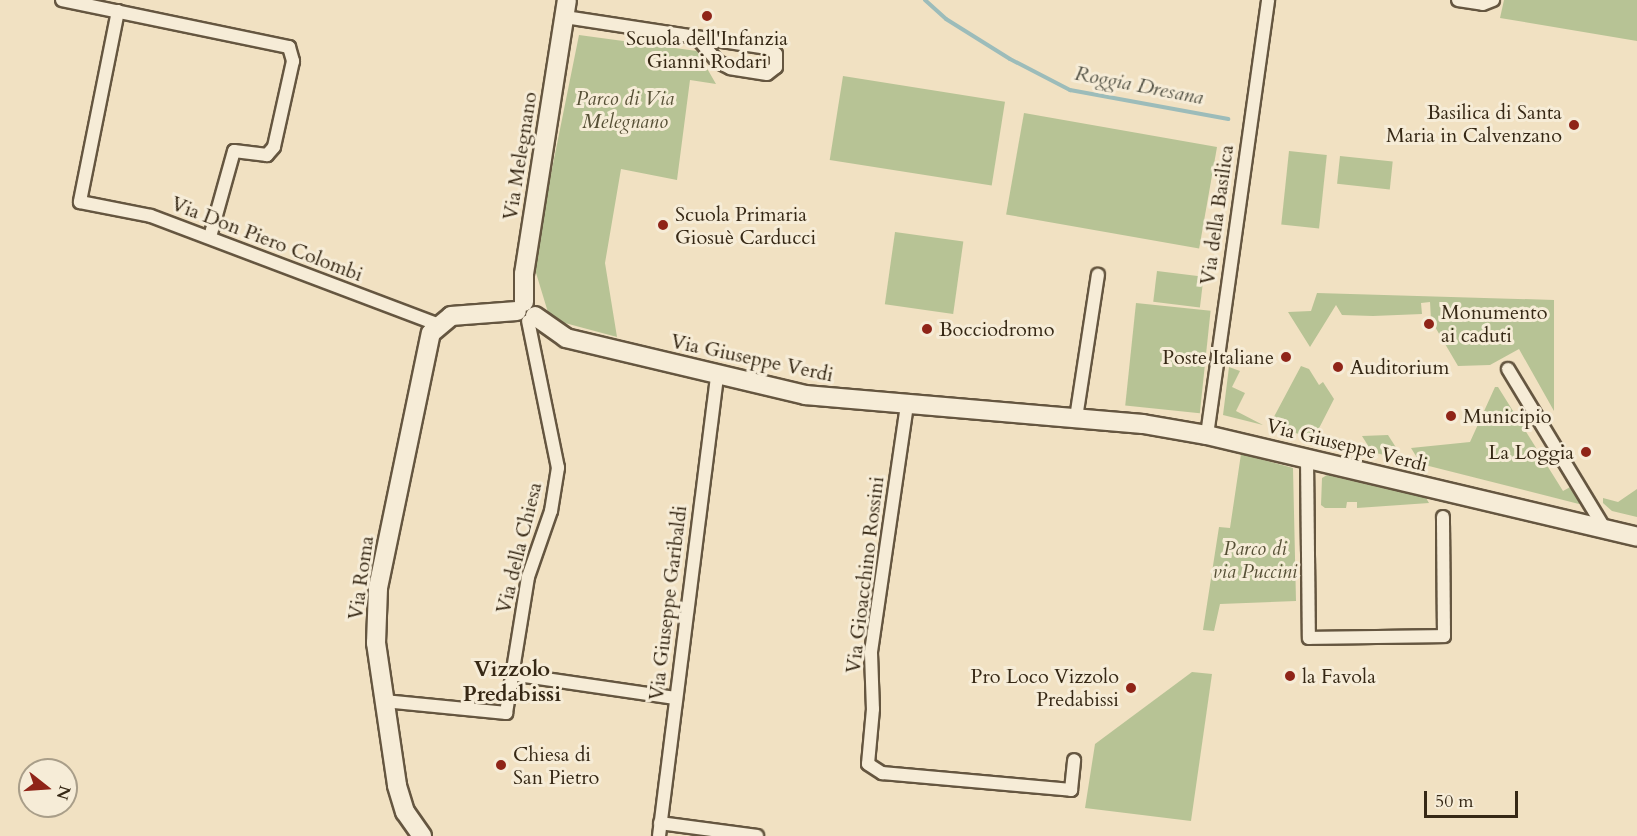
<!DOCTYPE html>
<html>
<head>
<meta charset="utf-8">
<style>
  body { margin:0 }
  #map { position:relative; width:1637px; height:836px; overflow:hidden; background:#f1e1c2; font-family:Cardo,serif }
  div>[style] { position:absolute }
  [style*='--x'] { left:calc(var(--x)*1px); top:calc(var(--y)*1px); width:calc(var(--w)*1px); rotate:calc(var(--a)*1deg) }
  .green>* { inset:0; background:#b7c395; transform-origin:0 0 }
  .stream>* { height:4px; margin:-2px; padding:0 2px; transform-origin:2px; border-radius:2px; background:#9cbcba }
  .roads { filter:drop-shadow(2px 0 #655640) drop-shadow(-2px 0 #655640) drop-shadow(0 2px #655640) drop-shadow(0 -2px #655640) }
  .street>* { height:12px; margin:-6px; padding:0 6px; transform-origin:6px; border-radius:6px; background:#f6ecd7 }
  .secondary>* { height:18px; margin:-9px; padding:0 9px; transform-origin:9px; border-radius:9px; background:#f6ecd7 }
  .dots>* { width:16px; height:16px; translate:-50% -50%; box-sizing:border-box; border:3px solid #f6ecd7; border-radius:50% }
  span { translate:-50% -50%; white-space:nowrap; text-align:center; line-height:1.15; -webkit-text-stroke:6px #f6ecd7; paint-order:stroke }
  .poi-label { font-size:20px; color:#362815 }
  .right { translate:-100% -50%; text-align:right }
  .left { translate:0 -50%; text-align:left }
  .park-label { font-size:20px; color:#564f35; font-style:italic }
  .street-label { font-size:20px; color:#362815 }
  .water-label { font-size:21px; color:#555447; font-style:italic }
  .quarter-label { font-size:22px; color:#362815; font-weight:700 }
  .north { position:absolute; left:18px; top:758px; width:60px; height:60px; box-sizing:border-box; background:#f6ecd7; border:2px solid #a99e89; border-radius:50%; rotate:107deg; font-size:16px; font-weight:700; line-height:24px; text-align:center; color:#362815 }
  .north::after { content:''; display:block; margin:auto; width:21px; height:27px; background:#8f2418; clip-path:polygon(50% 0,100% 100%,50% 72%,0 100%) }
  .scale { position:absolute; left:1424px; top:791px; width:94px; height:27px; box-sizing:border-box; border:3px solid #362815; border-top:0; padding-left:8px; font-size:18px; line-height:21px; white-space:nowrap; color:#362815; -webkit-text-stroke:4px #f6ecd7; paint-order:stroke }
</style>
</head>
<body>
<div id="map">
  <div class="green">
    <i style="clip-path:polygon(1504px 0,1637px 0,1637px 41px,1500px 18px)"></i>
    <i style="clip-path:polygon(579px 35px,697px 51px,716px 84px,690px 80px,677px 180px,621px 169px,605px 263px,617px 337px,550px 319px,533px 263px)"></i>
    <i style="left:843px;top:76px;width:164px;height:85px;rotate:9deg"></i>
    <i style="left:1024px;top:113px;width:196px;height:103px;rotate:10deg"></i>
    <i style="left:1289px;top:151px;width:38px;height:74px;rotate:6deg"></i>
    <i style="left:1340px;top:156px;width:53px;height:28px;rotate:6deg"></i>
    <i style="left:895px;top:232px;width:69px;height:73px;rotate:8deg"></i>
    <i style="left:1157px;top:271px;width:47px;height:31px;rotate:7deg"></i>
    <i style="clip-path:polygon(1317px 293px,1554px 300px,1554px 411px,1519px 349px,1490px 365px,1458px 366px,1431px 320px,1430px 302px,1421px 303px,1422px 314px,1373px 316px,1342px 315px,1336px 305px,1310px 347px,1288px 312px,1311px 311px)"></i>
    <i style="left:1136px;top:303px;width:75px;height:103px;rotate:6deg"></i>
    <i style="clip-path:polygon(1301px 366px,1309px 369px,1319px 385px,1323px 382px,1334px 399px,1314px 438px,1269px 426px)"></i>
    <i style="clip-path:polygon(1229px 367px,1240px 371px,1232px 387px,1245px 393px,1236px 411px,1263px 425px,1223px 415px)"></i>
    <i style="clip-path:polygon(1495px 387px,1498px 387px,1563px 491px,1572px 486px,1581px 502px,1579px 504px,1421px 464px,1411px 448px,1470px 442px)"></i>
    <i style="clip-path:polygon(1388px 435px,1404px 460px,1372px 452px,1362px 436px)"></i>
    <i style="clip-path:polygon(1241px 454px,1293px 468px,1296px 601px,1220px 604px,1214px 631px,1203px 630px,1219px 527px,1230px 528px)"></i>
    <i style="clip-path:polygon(1327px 475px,1426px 498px,1429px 503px,1357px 508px,1357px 502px,1347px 502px,1346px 508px,1325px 508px,1321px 505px,1322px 478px)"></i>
    <i style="clip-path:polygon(1637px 489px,1637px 517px,1612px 511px,1603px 503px,1603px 498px,1618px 502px)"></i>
    <i style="clip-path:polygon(1192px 672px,1212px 674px,1191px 821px,1085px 808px,1095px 744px)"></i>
  </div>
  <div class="stream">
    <i style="--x:925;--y:0;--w:28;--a:42"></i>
    <i style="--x:946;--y:19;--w:75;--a:32"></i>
    <i style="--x:1010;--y:59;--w:68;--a:27.3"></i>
    <i style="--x:1070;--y:90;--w:161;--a:10.4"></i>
  </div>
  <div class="roads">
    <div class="street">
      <i style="--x:62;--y:0;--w:232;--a:11.7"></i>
      <i style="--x:289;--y:47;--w:15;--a:74"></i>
      <i style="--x:293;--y:61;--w:88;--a:102.5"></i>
      <i style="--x:274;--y:147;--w:11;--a:131"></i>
      <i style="--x:267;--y:155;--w:33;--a:-173"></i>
      <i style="--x:234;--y:151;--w:89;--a:105.6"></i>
      <i style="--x:1458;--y:0;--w:25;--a:9"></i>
      <i style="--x:1483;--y:4;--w:11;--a:-22"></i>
      <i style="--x:118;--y:11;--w:195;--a:101.3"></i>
      <i style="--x:80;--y:202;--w:72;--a:11.2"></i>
      <i style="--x:151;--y:216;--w:306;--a:20.7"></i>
      <i style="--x:565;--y:17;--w:205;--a:8.7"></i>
      <i style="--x:768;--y:48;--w:10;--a:37"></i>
      <i style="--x:776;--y:54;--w:13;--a:90"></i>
      <i style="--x:776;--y:67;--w:11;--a:142"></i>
      <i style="--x:767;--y:74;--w:37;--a:-171"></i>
      <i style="--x:730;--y:68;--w:13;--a:-153"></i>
      <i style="--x:718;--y:62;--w:32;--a:-131"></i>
      <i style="--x:1508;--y:369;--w:187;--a:58.8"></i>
      <i style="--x:907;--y:405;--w:251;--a:98.3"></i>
      <i style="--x:871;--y:653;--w:56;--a:88"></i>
      <i style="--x:873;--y:709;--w:55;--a:95.2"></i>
      <i style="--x:868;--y:764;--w:17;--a:33"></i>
      <i style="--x:882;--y:773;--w:190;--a:5.1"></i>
      <i style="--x:1071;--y:790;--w:30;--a:-84"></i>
      <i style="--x:1076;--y:418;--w:145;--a:-81.3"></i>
      <i style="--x:1207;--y:435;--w:439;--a:-82"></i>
      <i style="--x:1307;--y:459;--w:179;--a:89.4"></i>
      <i style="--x:1309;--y:638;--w:135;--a:-0.8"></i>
      <i style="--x:1444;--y:636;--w:119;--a:-90.5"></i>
      <i style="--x:511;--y:674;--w:166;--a:8.3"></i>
      <i style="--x:384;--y:701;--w:123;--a:5.6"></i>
      <i style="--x:506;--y:713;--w:138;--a:-80.8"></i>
      <i style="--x:528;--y:577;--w:70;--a:-70.8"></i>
      <i style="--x:551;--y:511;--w:44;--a:-80.8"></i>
      <i style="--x:558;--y:468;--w:150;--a:-101.5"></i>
      <i style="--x:660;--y:823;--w:98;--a:7.6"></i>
      <i style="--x:659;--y:836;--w:465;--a:-82.8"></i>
    </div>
    <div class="secondary">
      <i style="--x:524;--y:302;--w:28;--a:-90"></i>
      <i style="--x:524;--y:274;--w:277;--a:-81.1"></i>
      <i style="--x:535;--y:316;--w:38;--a:35"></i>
      <i style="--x:566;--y:338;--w:246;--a:13.4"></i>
      <i style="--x:805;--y:395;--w:339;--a:4.9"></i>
      <i style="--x:1143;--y:424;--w:65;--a:9.8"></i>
      <i style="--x:1207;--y:435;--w:442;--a:13.3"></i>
      <i style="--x:422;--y:836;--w:29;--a:-125"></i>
      <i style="--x:405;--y:812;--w:28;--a:-107"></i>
      <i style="--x:397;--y:785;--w:144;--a:-98.4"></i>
      <i style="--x:376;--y:643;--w:55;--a:-87.9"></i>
      <i style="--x:378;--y:588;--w:260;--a:-78.3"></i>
      <i style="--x:431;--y:333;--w:26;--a:-40"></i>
      <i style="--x:451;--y:316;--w:66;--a:-4.3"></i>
    </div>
  </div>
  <div class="dots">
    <i style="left:707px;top:16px;background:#8f2418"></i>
    <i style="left:1574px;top:125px;background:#8f2418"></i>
    <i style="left:663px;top:225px;background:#8f2418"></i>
    <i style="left:1429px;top:324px;background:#8f2418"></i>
    <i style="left:927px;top:329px;background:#8f2418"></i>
    <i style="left:1286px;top:357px;background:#8f2418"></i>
    <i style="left:1338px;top:367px;background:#8f2418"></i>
    <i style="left:1451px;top:416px;background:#8f2418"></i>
    <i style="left:1586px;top:452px;background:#8f2418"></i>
    <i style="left:1290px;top:676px;background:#8f2418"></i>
    <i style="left:1131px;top:688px;background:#8f2418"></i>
    <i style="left:501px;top:765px;background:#8f2418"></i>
  </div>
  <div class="poi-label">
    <span style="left:707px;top:50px">Scuola dell'Infanzia<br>Gianni Rodari</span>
    <span class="right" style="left:1562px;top:124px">Basilica di Santa<br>Maria in Calvenzano</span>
    <span class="left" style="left:675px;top:226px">Scuola Primaria<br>Giosuè Carducci</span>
    <span class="left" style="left:1441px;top:324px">Monumento<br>ai caduti</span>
    <span class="left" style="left:939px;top:329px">Bocciodromo</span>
    <span class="right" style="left:1274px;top:357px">Poste Italiane</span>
    <span class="left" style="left:1350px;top:367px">Auditorium</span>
    <span class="left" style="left:1463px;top:416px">Municipio</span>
    <span class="right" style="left:1574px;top:452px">La Loggia</span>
    <span class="right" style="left:1119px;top:688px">Pro Loco Vizzolo<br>Predabissi</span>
    <span class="left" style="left:1302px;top:676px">la Favola</span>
    <span class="left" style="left:513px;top:766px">Chiesa di<br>San Pietro</span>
  </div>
  <div class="park-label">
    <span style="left:625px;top:110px">Parco di Via<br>Melegnano</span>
    <span style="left:1255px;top:560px">Parco di<br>via Puccini</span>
  </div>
  <div class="street-label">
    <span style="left:520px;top:156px;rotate:-81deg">Via Melegnano</span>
    <span style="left:1217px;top:215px;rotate:-82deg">Via della Basilica</span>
    <span style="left:267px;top:239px;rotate:21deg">Via Don Piero Colombi</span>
    <span style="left:752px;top:358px;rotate:12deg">Via Giuseppe Verdi</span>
    <span style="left:1347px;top:445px;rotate:14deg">Via Giuseppe Verdi</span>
    <span style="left:519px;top:548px;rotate:-76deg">Via della Chiesa</span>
    <span style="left:865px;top:575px;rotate:-83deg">Via Gioacchino Rossini</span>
    <span style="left:361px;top:578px;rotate:-82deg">Via Roma</span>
    <span style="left:668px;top:603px;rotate:-83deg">Via Giuseppe Garibaldi</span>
  </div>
  <div class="water-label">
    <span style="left:1139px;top:86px;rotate:11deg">Roggia Dresana</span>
  </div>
  <div class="quarter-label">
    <span style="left:512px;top:682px">Vizzolo<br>Predabissi</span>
  </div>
  <div class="north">N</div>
  <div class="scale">50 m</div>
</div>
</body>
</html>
